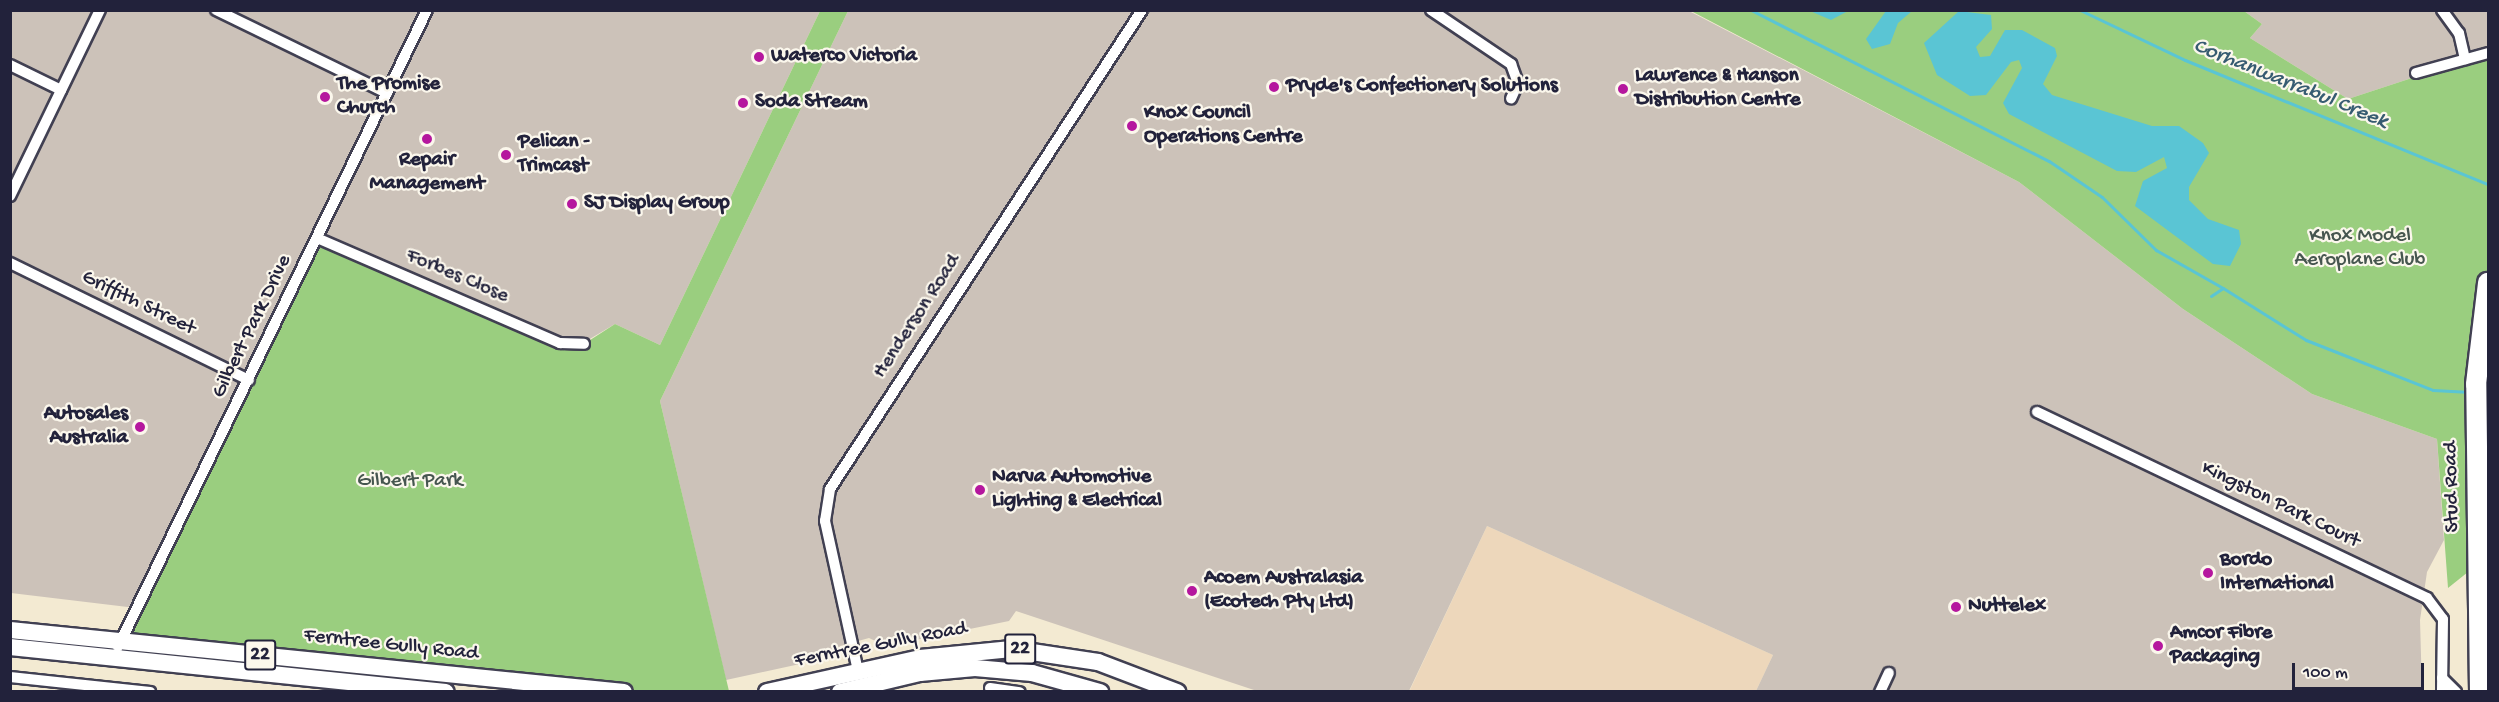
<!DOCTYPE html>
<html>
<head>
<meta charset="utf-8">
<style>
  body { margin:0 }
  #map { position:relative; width:2499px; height:702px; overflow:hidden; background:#f3ead2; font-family:"Gochi Hand",sans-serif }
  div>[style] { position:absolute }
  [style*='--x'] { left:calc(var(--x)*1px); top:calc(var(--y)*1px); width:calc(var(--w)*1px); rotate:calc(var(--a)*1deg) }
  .built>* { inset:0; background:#edd7bb }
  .industrial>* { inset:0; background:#ccc2b9 }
  .green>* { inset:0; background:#9ace7f }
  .water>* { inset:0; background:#5ac5d4 }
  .stream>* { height:3px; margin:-1.5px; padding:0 1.5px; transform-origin:1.5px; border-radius:1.5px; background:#5ac5d4 }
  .roads { filter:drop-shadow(2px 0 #414052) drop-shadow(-2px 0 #414052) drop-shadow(0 2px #414052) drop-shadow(0 -2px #414052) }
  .street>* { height:10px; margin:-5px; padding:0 5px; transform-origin:5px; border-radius:5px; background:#fff }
  .primary>* { height:16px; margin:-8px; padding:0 8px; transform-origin:8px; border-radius:8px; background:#fff }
  .highway>* { height:20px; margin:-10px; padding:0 10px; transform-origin:10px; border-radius:10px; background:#fff }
  .dots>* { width:16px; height:16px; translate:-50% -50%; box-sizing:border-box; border:3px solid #fbf7ec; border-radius:50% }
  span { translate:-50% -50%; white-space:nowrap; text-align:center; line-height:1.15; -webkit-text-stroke:4.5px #fbf7ec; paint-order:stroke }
  .shield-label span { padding:2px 4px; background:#fbf7ec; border:2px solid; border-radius:4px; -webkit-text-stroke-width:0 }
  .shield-label { font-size:20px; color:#22223b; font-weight:700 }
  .poi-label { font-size:21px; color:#22223b; font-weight:700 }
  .left { translate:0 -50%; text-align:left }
  .right { translate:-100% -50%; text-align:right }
  .park-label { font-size:21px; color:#46564f }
  .street-label { font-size:21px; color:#22223b }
  .water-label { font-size:22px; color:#365b71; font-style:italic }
  .frame { position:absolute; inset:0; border:12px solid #22223b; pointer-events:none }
  .scale { position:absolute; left:2292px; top:663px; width:132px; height:27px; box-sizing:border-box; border:3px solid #22223b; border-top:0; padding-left:8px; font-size:18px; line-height:21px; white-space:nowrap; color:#22223b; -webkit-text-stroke:4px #fbf7ec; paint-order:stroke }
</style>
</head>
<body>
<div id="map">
  <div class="built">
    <i style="clip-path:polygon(1487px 526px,1773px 655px,1756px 691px,1409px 692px)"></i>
  </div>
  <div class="industrial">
    <i style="clip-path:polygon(11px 11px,820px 11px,660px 345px,615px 324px,136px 608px,11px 593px)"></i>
    <i style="clip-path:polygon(848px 11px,1689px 11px,2019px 182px,2183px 309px,2312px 394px,2437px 439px,2444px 540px,2427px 572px,2420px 620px,2422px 691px,1756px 691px,1773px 655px,1487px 526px,1409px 691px,1257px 691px,1016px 611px,1009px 621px,886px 646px,869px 638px,840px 646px,832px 657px,726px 680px,660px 401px)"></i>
    <i style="clip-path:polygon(2244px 11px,2488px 11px,2488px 53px,2348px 99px,2250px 38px,2262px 24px)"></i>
  </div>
  <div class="green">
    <i style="clip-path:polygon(820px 11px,848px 11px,660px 401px,729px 691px,624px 692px,118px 641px,317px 238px,560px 343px,584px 344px,615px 324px,660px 345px)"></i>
    <i style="clip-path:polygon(1691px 11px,2244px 11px,2262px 24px,2250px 38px,2348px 99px,2488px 53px,2488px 283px,2478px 564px,2448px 588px,2437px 439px,2312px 394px,2183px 309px,2019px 182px)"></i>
  </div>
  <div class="water">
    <i style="clip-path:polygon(1810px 11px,1848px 11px,1831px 20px)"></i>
    <i style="clip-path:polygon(1886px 11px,1912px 11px,1898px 23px,1890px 44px,1872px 49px,1866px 39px)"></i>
    <i style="clip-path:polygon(1959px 11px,1991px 15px,1992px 29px,1976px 47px,1980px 57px,1990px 56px,2005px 30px,2022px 30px,2055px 48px,2057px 56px,2043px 84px,2052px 95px,2152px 126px,2179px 126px,2203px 143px,2209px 153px,2189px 187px,2189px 200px,2208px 219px,2239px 230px,2241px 244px,2230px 266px,2213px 264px,2135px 206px,2143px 181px,2167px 168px,2164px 157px,2136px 172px,2117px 171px,2009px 114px,2003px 103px,2022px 68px,2019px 60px,2011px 62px,1986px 95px,1970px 96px,1937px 75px,1924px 43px)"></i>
  </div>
  <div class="stream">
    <i style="--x:1751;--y:10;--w:334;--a:26.9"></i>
    <i style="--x:2049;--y:161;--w:64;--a:34.2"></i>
    <i style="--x:2102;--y:197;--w:76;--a:44.5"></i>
    <i style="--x:2156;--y:250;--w:77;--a:29.6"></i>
    <i style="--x:2080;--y:10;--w:116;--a:25.5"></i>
    <i style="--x:2185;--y:60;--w:327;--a:22.3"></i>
    <i style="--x:2211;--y:296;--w:14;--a:-34"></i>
    <i style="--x:2223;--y:288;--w:98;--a:32.1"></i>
    <i style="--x:2306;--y:340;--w:136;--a:21.5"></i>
    <i style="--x:2433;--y:390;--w:37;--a:3"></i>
  </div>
  <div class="roads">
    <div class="street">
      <i style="--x:216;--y:10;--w:190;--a:25.9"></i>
      <i style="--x:1431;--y:10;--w:97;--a:34"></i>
      <i style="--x:1511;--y:64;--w:20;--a:70"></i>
      <i style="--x:1518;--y:83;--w:17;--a:114"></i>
      <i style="--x:2442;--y:10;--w:29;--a:54"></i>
      <i style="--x:2459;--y:33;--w:27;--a:77"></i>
      <i style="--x:10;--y:65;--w:57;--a:26.1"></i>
      <i style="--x:2416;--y:73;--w:75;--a:-15.5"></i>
      <i style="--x:10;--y:196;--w:207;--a:-64.2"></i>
      <i style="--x:317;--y:238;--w:265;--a:23.4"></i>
      <i style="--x:560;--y:343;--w:24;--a:2"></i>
      <i style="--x:10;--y:263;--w:266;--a:26.1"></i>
      <i style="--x:2037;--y:412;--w:432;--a:25.5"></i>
      <i style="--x:2427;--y:598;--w:26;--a:53"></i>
      <i style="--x:2443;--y:619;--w:73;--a:90.8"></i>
      <i style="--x:118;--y:647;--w:708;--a:-64.12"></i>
      <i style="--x:858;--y:671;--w:154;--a:-102.4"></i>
      <i style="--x:825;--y:521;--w:32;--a:-81"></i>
      <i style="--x:830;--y:489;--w:572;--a:-56.92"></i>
      <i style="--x:10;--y:677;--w:141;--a:6.1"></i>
      <i style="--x:2442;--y:678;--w:20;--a:45"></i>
      <i style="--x:990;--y:688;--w:30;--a:8"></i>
      <i style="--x:1880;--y:692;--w:21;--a:-65"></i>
    </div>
    <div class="primary">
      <i style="--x:10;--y:630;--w:617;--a:5.77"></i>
      <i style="--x:10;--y:647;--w:438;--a:5.9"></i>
      <i style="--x:767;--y:692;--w:157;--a:-12.5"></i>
      <i style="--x:920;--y:658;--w:92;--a:-5.6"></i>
      <i style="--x:1012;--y:649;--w:87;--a:8.6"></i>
      <i style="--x:1098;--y:662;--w:85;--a:20.8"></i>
      <i style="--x:840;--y:692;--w:82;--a:-13.4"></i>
      <i style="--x:920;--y:673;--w:55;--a:-5.2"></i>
      <i style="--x:975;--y:668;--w:57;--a:5"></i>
      <i style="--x:1032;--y:673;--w:71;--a:15.6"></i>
    </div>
    <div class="highway">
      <i style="--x:2480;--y:692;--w:308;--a:-90.7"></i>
      <i style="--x:2476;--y:384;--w:102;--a:-83.2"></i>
    </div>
  </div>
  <div class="dots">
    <i style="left:759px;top:57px;background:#b5179e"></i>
    <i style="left:1274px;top:87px;background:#b5179e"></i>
    <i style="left:1623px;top:89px;background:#b5179e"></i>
    <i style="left:325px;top:97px;background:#b5179e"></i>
    <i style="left:743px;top:103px;background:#b5179e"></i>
    <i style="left:1132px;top:126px;background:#b5179e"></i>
    <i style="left:427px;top:139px;background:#b5179e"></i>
    <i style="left:506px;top:155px;background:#b5179e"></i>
    <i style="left:572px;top:204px;background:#b5179e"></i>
    <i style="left:140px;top:427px;background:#b5179e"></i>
    <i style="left:980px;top:490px;background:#b5179e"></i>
    <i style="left:2208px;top:573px;background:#b5179e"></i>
    <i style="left:1192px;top:591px;background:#b5179e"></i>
    <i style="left:1956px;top:607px;background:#b5179e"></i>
    <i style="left:2158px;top:646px;background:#b5179e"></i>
  </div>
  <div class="shield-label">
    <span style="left:1020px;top:649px">22</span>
    <span style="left:260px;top:655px">22</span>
  </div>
  <div class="poi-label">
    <span class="left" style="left:771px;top:57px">Waterco Victoria</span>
    <span class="left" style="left:1635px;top:89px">Lawrence &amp; Hanson<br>Distribution Centre</span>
    <span class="left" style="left:337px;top:97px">The Promise<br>Church</span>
    <span class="left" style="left:1286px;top:87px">Pryde's Confectionery Solutions</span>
    <span class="left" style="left:755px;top:103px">Soda Stream</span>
    <span class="left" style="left:1144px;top:126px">Knox Council<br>Operations Centre</span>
    <span class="left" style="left:518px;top:155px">Pelican -<br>Trimcast</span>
    <span style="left:427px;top:173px">Repair<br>Management</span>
    <span class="left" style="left:584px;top:204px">SJ Display Group</span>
    <span class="right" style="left:128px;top:427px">Autosales<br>Australia</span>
    <span class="left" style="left:992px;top:490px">Narva Automotive<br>Lighting &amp; Electrical</span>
    <span class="left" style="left:2220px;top:573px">Bordo<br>International</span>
    <span class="left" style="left:1204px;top:591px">Acoem Australasia<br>(Ecotech Pty Ltd)</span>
    <span class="left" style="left:1968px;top:607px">Nuttelex</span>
    <span class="left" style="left:2170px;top:646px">Amcor Fibre<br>Packaging</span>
  </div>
  <div class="park-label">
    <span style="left:2360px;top:249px">Knox Model<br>Aeroplane Club</span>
    <span style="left:410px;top:482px">Gilbert Park</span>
  </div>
  <div class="street-label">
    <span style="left:457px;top:277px;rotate:23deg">Forbes Close</span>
    <span style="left:138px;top:304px;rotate:26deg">Griffith Street</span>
    <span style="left:918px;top:317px;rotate:-57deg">Henderson Road</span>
    <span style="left:253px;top:327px;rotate:-64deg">Gilbert Park Drive</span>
    <span style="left:2453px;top:487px;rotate:-91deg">Stud Road</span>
    <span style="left:2280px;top:506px;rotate:26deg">Kingston Park Court</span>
    <span style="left:391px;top:646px;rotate:6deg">Ferntree Gully Road</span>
    <span style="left:881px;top:646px;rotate:-11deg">Ferntree Gully Road</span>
  </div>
  <div class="water-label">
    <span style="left:2290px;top:85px;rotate:22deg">Corhanwarrabul Creek</span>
  </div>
  <div class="frame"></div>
  <div class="scale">100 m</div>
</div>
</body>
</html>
